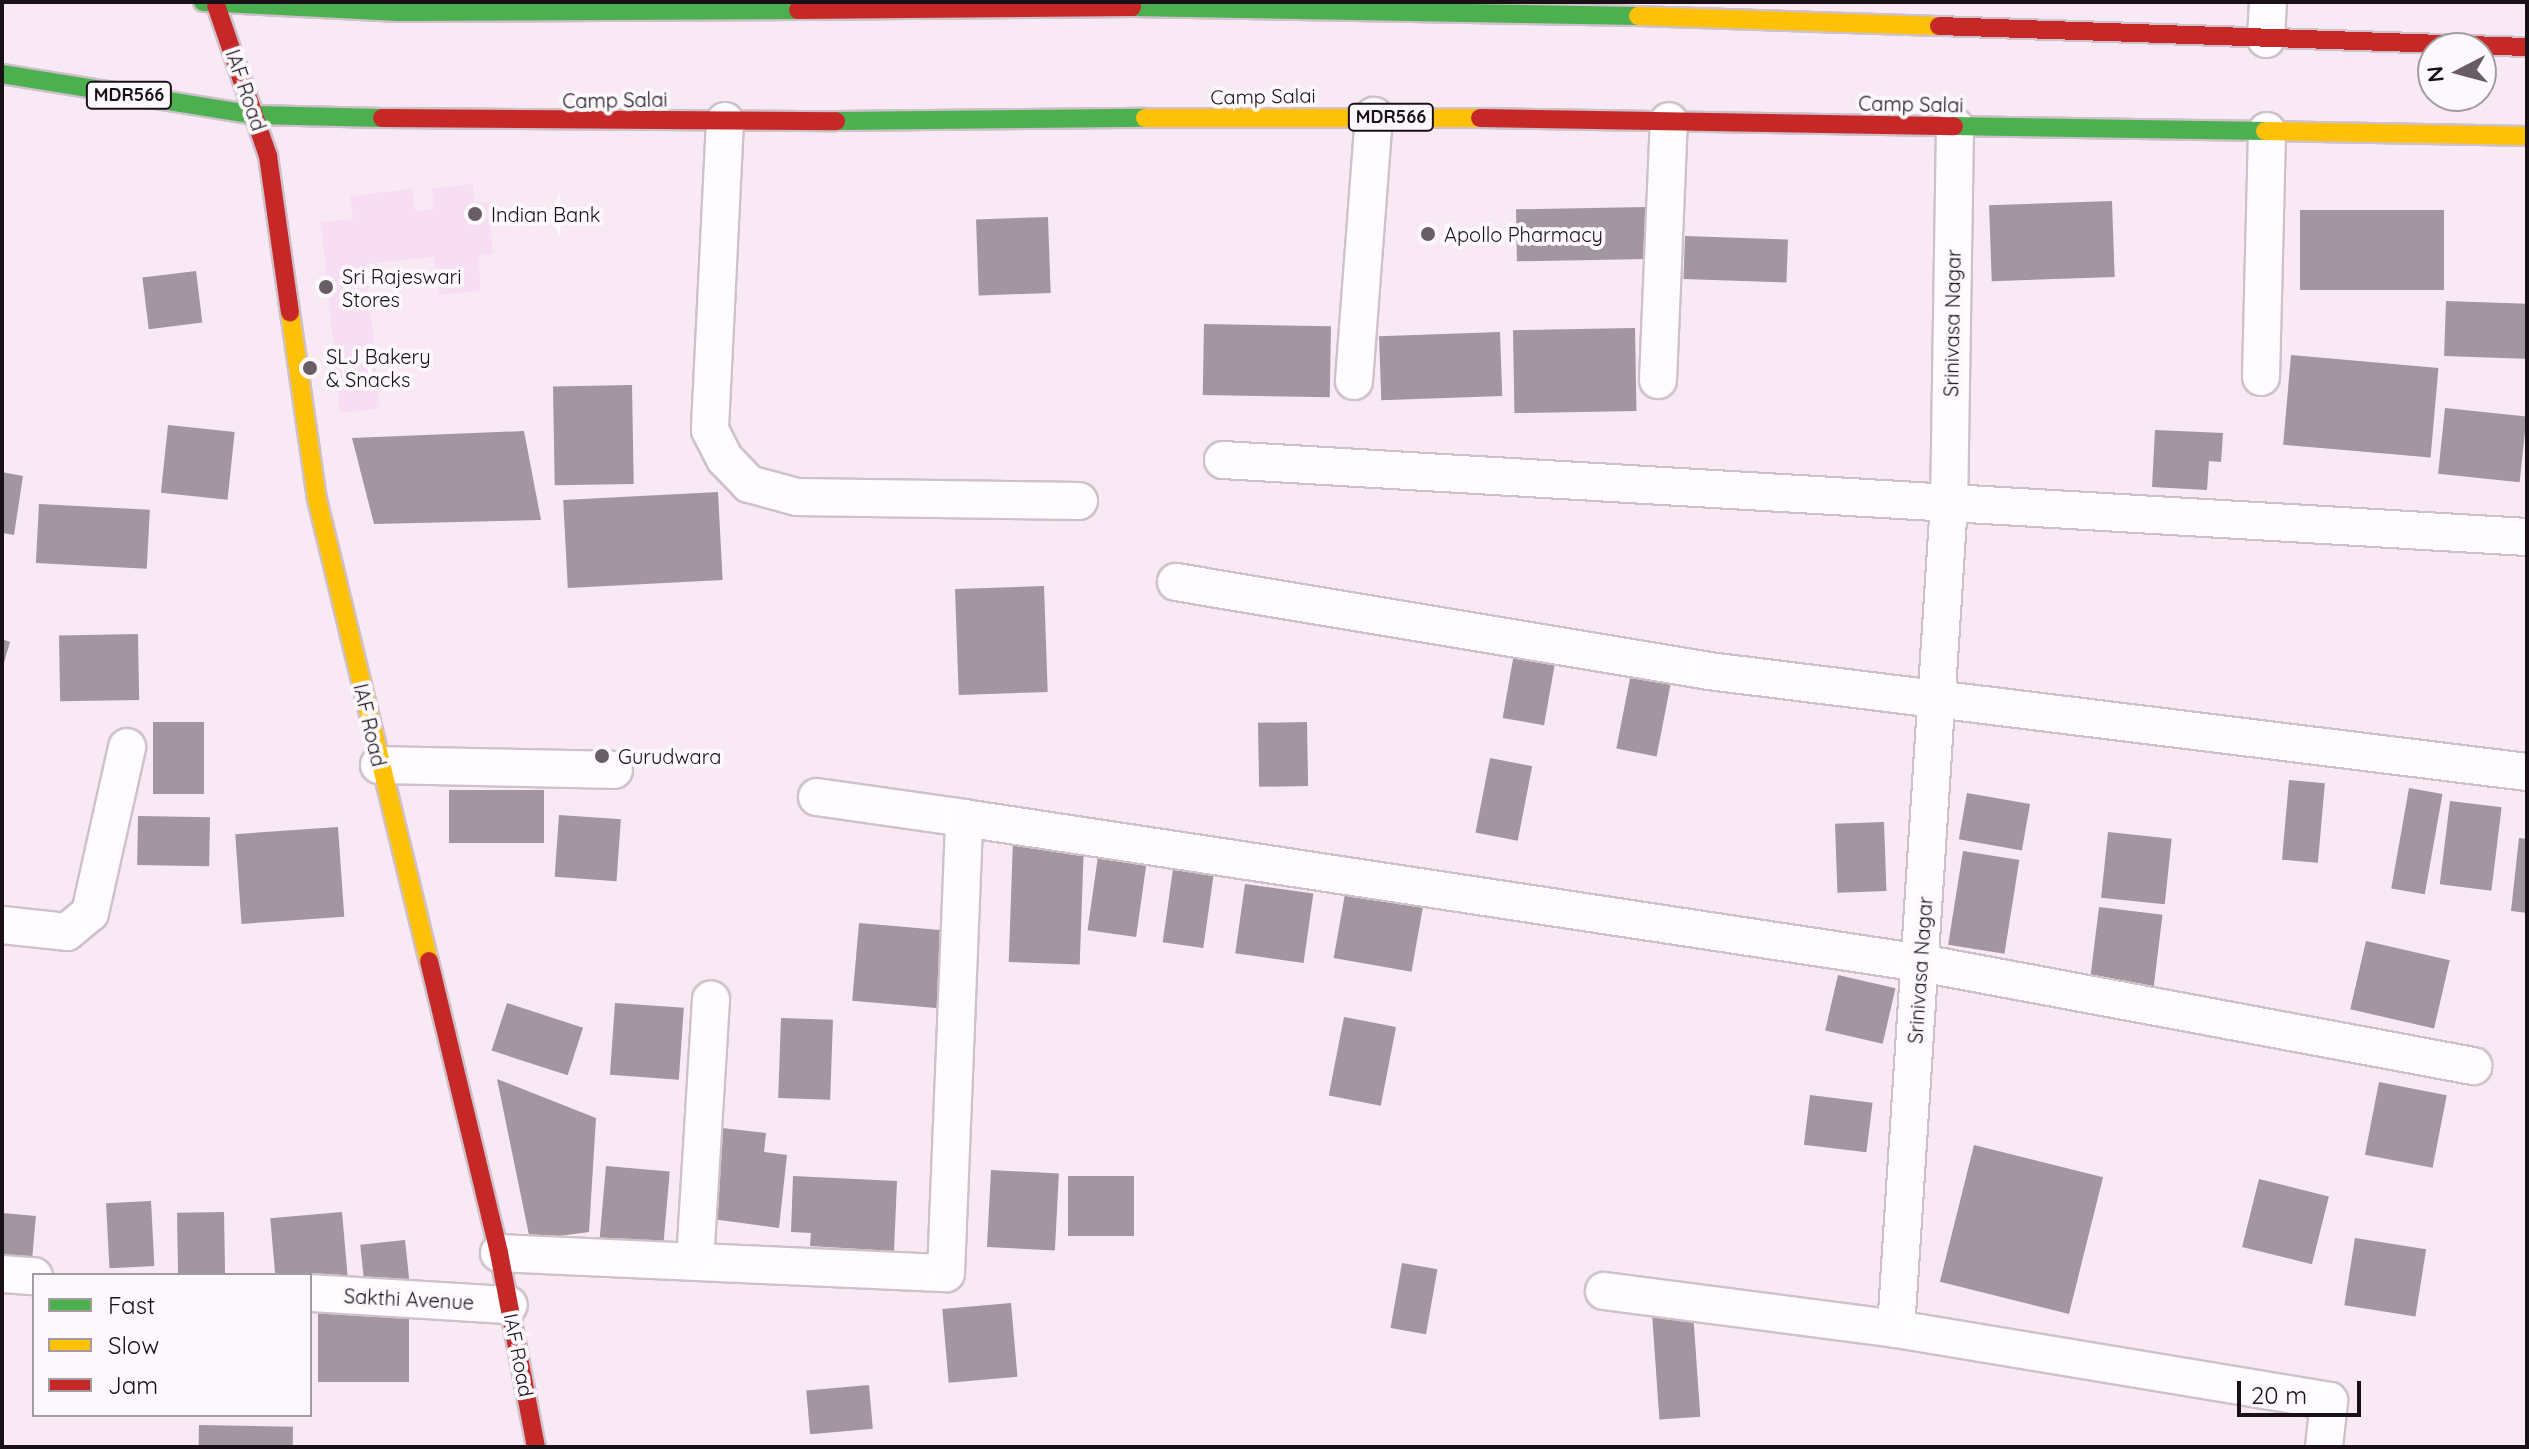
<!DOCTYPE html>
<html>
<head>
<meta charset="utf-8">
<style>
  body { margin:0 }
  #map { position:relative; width:2529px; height:1449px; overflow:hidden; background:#f8e9f5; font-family:Quicksand,sans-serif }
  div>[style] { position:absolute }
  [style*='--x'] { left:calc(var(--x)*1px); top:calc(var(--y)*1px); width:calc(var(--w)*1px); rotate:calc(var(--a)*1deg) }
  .built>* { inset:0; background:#f7def2 }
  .building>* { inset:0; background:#a296a0; transform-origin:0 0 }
  .roads { filter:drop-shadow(2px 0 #cec1cb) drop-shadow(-2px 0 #cec1cb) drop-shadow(0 2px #cec1cb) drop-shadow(0 -2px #cec1cb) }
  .street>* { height:36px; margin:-18px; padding:0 18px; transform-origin:18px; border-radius:18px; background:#fefcfe }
  .fast>* { height:18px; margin:-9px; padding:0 9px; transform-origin:9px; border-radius:9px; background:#4caf50 }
  .slow>* { height:18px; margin:-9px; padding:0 9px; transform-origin:9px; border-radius:9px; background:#ffc107 }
  .jam>* { height:18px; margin:-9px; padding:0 9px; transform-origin:9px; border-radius:9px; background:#c62828 }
  .dots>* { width:22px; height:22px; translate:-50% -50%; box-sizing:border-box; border:4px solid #fdf8fc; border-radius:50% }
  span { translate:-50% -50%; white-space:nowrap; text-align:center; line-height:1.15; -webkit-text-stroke:8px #fdf8fc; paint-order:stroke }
  .shield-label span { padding:2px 6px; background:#fdf8fc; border:2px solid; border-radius:6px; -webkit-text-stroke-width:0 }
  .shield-label { font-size:18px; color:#1a1118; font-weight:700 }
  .street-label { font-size:20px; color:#1a1118 }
  .poi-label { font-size:20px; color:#1a1118 }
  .left { translate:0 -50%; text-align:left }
  .frame { position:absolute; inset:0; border:4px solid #1a1118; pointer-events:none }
  .legend { position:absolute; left:32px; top:1273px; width:280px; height:144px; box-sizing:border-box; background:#fdf8fc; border:2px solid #a29ca1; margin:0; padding:10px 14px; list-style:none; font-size:24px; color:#1a1118 }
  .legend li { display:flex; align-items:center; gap:16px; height:40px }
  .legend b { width:40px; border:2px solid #a29ca1 }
  .north { position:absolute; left:2417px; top:32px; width:80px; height:80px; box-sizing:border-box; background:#fdf8fc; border:2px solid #a29ca1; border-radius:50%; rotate:264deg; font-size:22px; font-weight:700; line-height:32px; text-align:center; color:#1a1118 }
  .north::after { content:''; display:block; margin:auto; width:28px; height:36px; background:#685d65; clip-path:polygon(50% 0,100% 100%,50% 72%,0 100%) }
  .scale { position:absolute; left:2237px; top:1381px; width:124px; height:36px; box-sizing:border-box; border:4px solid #1a1118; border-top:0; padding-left:10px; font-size:24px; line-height:28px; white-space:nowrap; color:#1a1118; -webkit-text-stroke:6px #fdf8fc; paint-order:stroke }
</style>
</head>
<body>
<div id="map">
  <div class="built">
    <i style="clip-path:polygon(473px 184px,474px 203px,489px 202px,493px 254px,478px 256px,481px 291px,439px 295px,434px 257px,366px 264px,380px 409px,340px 413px,321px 222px,353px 219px,350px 196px,412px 189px,415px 211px,434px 209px,432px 188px)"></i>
  </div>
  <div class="building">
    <i style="left:2112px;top:201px;width:76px;height:123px;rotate:88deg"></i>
    <i style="left:1647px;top:207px;width:52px;height:131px;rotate:89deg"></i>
    <i style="left:2444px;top:210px;width:80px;height:144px;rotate:90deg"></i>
    <i style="left:1048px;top:217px;width:76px;height:72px;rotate:88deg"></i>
    <i style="left:1685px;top:236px;width:103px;height:43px;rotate:2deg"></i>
    <i style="left:196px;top:271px;width:52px;height:54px;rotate:83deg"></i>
    <i style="left:2446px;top:301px;width:81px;height:55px;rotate:2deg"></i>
    <i style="left:1204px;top:324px;width:127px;height:71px;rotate:1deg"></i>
    <i style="left:1635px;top:328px;width:83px;height:122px;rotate:89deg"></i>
    <i style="left:1500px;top:332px;width:64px;height:121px;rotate:88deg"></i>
    <i style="left:2291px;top:355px;width:148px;height:90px;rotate:5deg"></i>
    <i style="left:632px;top:385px;width:99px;height:79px;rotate:89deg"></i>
    <i style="left:2445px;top:408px;width:82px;height:66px;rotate:6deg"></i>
    <i style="left:168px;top:425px;width:67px;height:68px;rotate:6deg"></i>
    <i style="clip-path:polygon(2155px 430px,2223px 433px,2221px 462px,2209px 461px,2207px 490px,2152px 487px)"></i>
    <i style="clip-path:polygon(524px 431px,541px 520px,374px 524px,352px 438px)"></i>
    <i style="clip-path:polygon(2px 472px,23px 476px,14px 535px,2px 533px)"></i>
    <i style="left:718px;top:492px;width:88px;height:155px;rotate:87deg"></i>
    <i style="left:39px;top:504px;width:111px;height:59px;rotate:3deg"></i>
    <i style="left:1044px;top:586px;width:106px;height:89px;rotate:88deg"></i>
    <i style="left:138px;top:634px;width:66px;height:79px;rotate:89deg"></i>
    <i style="clip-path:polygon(2px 639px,10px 642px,3px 666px,2px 666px)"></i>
    <i style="left:1515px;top:648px;width:42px;height:71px;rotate:10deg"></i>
    <i style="left:1631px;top:673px;width:41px;height:77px;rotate:11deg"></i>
    <i style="left:153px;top:722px;width:51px;height:72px"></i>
    <i style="left:1307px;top:722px;width:64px;height:49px;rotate:89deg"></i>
    <i style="left:1490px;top:758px;width:43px;height:76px;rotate:11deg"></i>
    <i style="left:2289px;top:780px;width:36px;height:80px;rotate:5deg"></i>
    <i style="left:2409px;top:788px;width:34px;height:102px;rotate:10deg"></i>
    <i style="left:449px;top:790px;width:95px;height:53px"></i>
    <i style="left:1967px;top:793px;width:64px;height:47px;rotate:10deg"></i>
    <i style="left:2450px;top:801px;width:52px;height:84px;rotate:7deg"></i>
    <i style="left:559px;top:815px;width:62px;height:62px;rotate:4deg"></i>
    <i style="left:138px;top:816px;width:72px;height:49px;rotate:1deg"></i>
    <i style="left:1884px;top:822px;width:69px;height:49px;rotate:88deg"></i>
    <i style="left:338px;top:827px;width:90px;height:103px;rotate:86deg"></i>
    <i style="left:2108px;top:832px;width:64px;height:66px;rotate:6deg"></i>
    <i style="clip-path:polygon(2519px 838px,2527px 839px,2527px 913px,2511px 911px)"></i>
    <i style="left:1013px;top:840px;width:71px;height:122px;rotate:2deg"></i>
    <i style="left:1099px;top:849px;width:49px;height:82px;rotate:8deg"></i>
    <i style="left:1963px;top:851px;width:57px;height:95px;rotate:9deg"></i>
    <i style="left:1173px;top:869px;width:41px;height:74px;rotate:8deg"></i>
    <i style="left:1245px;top:884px;width:69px;height:70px;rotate:8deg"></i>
    <i style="left:1346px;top:888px;width:79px;height:71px;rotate:10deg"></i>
    <i style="left:2099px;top:907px;width:64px;height:82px;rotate:7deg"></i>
    <i style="left:859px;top:923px;width:93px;height:78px;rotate:5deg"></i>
    <i style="left:2366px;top:941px;width:86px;height:70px;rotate:13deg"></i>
    <i style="left:1838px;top:975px;width:59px;height:57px;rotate:13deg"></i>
    <i style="left:507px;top:1003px;width:80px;height:50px;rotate:18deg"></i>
    <i style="left:615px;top:1003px;width:69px;height:72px;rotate:4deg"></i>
    <i style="left:1344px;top:1017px;width:53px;height:80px;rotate:11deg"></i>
    <i style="left:781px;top:1018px;width:52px;height:80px;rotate:2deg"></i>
    <i style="clip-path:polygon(497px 1079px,596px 1118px,589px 1232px,530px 1240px)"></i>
    <i style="left:2379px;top:1082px;width:69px;height:74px;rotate:11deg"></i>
    <i style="left:1810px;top:1095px;width:63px;height:50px;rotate:7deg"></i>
    <i style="clip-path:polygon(722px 1128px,766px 1133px,764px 1152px,787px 1155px,779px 1228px,712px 1219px)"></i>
    <i style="left:1974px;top:1145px;width:133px;height:141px;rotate:14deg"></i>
    <i style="left:606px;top:1166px;width:64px;height:73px;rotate:5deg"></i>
    <i style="left:991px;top:1170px;width:68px;height:77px;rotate:3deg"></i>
    <i style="clip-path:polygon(793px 1176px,897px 1181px,894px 1251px,810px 1246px,811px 1233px,791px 1232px)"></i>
    <i style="left:1068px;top:1176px;width:66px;height:60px"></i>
    <i style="left:2259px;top:1179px;width:72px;height:70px;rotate:14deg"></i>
    <i style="left:151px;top:1201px;width:65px;height:45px;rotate:87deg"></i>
    <i style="left:224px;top:1212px;width:63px;height:47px;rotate:89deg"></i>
    <i style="left:342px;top:1212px;width:64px;height:72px;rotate:85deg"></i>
    <i style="left:3px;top:1213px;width:33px;height:55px;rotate:5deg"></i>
    <i style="left:2355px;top:1238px;width:72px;height:68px;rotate:9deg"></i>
    <i style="left:405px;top:1240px;width:46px;height:45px;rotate:84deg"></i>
    <i style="left:1402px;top:1263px;width:36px;height:66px;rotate:10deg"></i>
    <i style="left:1011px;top:1303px;width:74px;height:69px;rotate:85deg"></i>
    <i style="left:409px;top:1311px;width:71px;height:91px;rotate:90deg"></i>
    <i style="left:1693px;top:1312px;width:105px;height:41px;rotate:86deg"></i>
    <i style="left:869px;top:1385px;width:44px;height:63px;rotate:85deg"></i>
    <i style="left:199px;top:1425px;width:94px;height:22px;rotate:1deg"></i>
  </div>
  <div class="roads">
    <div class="street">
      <i style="--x:2266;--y:39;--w:37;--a:-87"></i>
      <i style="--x:725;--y:121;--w:309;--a:92.8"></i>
      <i style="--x:710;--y:430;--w:33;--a:63"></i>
      <i style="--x:725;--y:459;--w:35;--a:46"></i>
      <i style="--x:749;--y:484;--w:50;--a:15.2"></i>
      <i style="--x:797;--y:497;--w:282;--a:0.8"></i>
      <i style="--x:1955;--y:127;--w:376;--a:90.9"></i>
      <i style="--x:1949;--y:503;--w:828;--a:93.67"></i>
      <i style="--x:1896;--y:1329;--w:439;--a:9.4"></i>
      <i style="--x:2329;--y:1401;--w:46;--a:96.2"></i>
      <i style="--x:2261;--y:377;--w:246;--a:-88.6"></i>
      <i style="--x:1658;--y:380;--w:259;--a:-87.6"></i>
      <i style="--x:1354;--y:381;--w:266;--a:-85.7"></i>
      <i style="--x:1223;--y:460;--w:1306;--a:3.38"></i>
      <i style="--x:1176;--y:582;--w:540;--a:9.48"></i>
      <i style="--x:1709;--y:671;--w:824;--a:7.04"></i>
      <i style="--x:379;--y:765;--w:235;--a:1.2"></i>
      <i style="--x:817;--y:797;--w:148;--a:8.1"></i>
      <i style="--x:2;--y:925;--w:65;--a:6.1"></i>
      <i style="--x:67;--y:932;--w:30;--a:-40"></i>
      <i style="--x:90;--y:913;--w:170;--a:-77.4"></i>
      <i style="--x:499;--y:1253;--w:447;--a:2.6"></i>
      <i style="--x:946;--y:1273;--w:455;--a:-87.7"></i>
      <i style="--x:964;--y:818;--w:968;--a:8.62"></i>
      <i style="--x:1921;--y:963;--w:562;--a:10.57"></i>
      <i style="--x:695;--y:1261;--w:262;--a:-86.5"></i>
      <i style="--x:2;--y:1274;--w:32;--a:4"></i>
      <i style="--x:1604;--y:1291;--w:294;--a:7.4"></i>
      <i style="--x:310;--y:1293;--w:199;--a:3.5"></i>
    </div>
    <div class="fast">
      <i style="--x:203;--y:2;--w:196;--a:2.9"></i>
      <i style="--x:399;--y:12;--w:399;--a:-0.3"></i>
      <i style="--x:1132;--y:7;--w:506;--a:1.02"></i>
      <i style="--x:2;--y:74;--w:257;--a:9.2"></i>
      <i style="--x:256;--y:115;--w:126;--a:1.4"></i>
      <i style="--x:836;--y:121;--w:309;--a:-0.6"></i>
      <i style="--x:1954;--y:126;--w:311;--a:0.9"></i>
    </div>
    <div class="slow">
      <i style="--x:1638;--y:16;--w:301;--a:1.9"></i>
      <i style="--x:1145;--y:118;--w:335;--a:0"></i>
      <i style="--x:2265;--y:131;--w:262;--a:1.1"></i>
      <i style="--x:290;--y:312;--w:189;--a:81.8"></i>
      <i style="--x:317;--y:499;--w:475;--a:76.4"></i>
    </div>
    <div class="jam">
      <i style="--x:216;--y:5;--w:160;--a:71"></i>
      <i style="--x:268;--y:156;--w:158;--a:82"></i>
      <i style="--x:798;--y:10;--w:334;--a:-0.5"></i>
      <i style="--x:1939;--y:26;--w:588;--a:2.05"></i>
      <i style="--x:382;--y:118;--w:454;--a:0.4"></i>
      <i style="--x:1480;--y:118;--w:474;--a:1"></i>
      <i style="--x:429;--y:961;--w:300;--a:76.5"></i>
      <i style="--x:499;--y:1253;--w:197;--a:79.2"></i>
    </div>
  </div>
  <div class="dots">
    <i style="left:475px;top:214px;background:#685d65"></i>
    <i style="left:1428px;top:234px;background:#685d65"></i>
    <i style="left:326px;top:287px;background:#685d65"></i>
    <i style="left:310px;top:368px;background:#685d65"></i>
    <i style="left:602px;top:756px;background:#685d65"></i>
  </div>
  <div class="shield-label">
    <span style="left:129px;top:95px">MDR566</span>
    <span style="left:1391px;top:117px">MDR566</span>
  </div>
  <div class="street-label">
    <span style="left:246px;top:90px;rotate:71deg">IAF Road</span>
    <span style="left:1263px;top:96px;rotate:-1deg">Camp Salai</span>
    <span style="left:615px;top:100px;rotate:-1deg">Camp Salai</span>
    <span style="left:1911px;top:104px;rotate:1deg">Camp Salai</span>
    <span style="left:1952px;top:323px;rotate:-89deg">Srinivasa Nagar</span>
    <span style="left:370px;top:725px;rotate:77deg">IAF Road</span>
    <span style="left:1920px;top:970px;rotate:-86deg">Srinivasa Nagar</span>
    <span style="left:409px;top:1299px;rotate:3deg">Sakthi Avenue</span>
    <span style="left:519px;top:1355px;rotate:79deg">IAF Road</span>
  </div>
  <div class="poi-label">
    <span class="left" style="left:491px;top:214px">Indian Bank</span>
    <span class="left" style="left:1444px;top:234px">Apollo Pharmacy</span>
    <span class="left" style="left:342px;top:288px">Sri Rajeswari<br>Stores</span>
    <span class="left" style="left:326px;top:368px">SLJ Bakery<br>&amp; Snacks</span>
    <span class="left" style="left:618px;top:756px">Gurudwara</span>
  </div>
  <div class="frame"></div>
  <ul class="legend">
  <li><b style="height:10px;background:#4caf50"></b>Fast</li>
  <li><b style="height:10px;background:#ffc107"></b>Slow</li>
  <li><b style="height:10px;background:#c62828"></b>Jam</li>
  </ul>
  <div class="north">N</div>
  <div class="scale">20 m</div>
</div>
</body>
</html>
